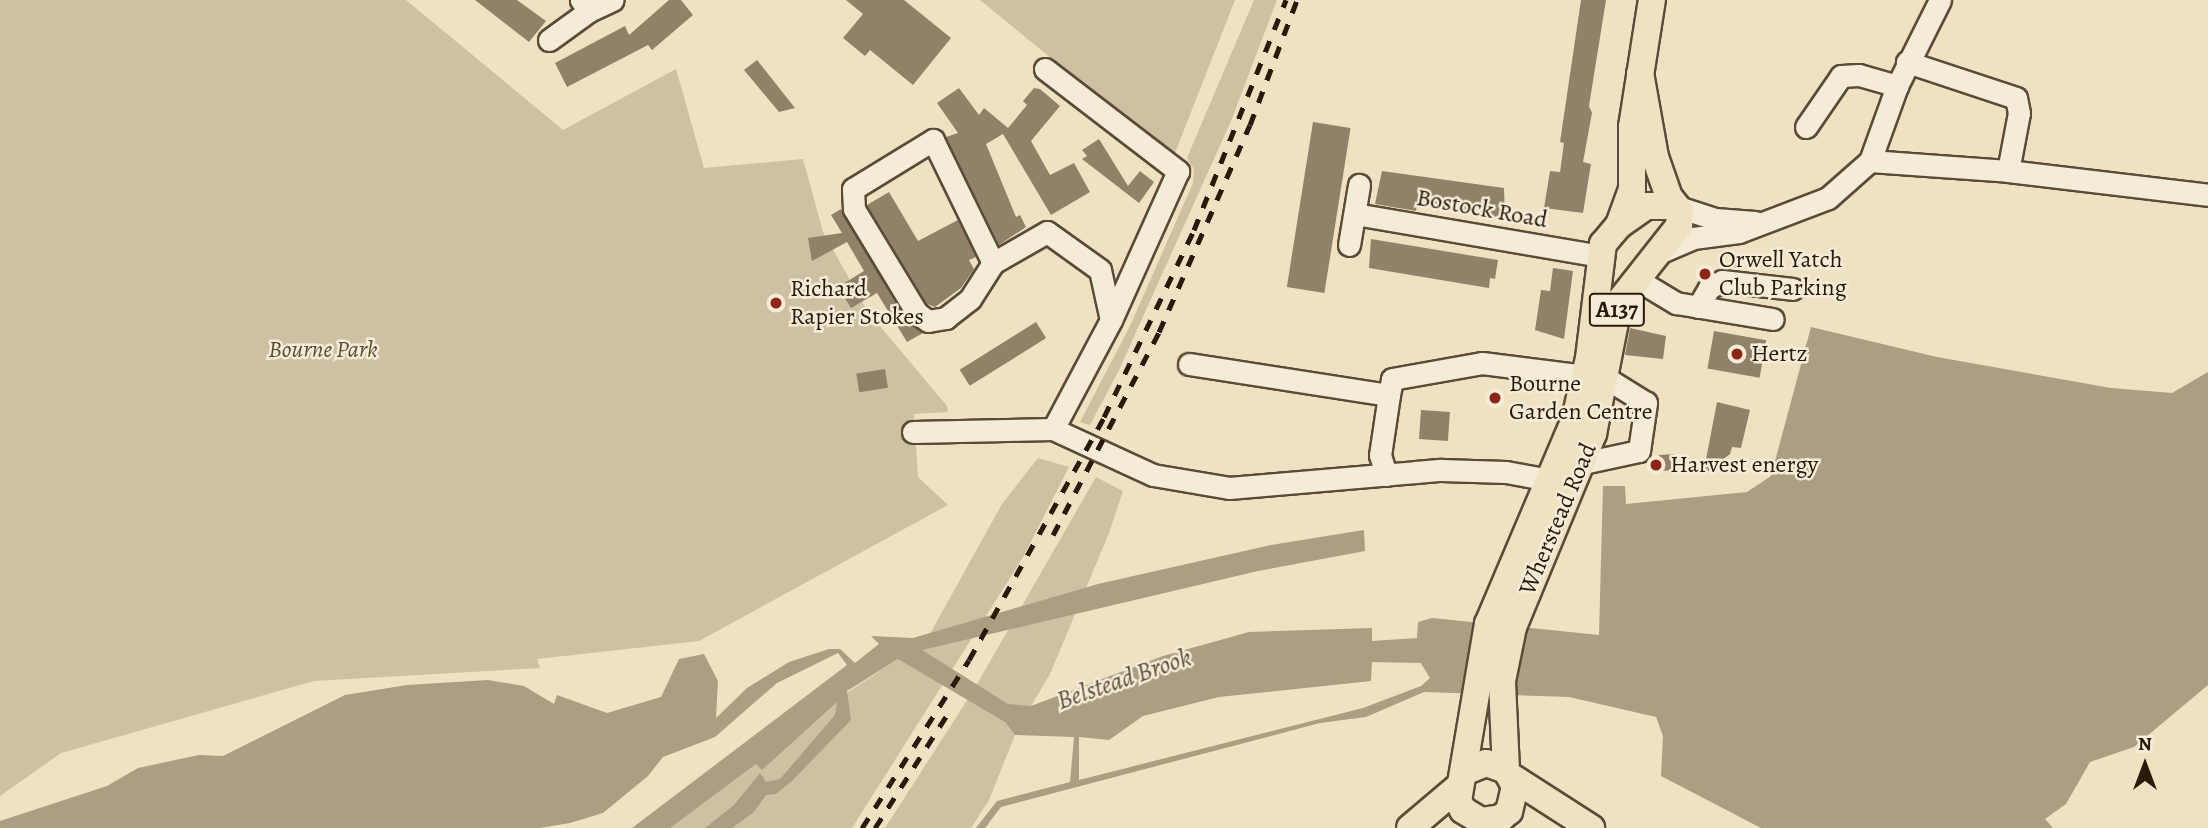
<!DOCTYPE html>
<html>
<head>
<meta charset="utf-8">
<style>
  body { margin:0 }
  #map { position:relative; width:2208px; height:828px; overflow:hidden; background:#efe2c3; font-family:Alegreya,serif }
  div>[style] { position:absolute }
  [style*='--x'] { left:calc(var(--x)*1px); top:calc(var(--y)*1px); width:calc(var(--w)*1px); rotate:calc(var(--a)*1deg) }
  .green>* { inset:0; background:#cdc0a3 }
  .water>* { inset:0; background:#ab9e83 }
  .stream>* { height:6px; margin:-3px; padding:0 3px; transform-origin:3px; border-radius:3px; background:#ab9e83 }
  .building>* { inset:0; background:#8f8269; transform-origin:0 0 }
  .roads { filter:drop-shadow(2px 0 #5a4b37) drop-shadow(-2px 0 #5a4b37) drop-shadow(0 2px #5a4b37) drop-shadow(0 -2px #5a4b37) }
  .minor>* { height:21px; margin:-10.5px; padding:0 10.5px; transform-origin:10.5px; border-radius:10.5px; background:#f5ecd8 }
  .major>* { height:26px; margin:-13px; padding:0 13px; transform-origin:13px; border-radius:13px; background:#efe2c3 }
  .rail>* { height:5px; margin-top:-2.5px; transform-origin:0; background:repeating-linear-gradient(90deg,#281908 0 12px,transparent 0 24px) }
  .dots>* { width:19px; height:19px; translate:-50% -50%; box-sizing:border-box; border:4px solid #f5ecd8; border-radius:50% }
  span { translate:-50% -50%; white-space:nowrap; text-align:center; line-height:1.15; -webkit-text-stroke:5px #f5ecd8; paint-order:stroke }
  .shield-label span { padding:2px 5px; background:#f5ecd8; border:2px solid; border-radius:5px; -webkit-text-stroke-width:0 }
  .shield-label { font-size:23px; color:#281908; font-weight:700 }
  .street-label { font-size:24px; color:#281908 }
  .poi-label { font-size:24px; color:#281908 }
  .left { translate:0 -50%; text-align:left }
  .park-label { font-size:24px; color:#5a4b36; font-style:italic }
  .water-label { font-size:26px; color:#5c4e39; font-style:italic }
  .north { position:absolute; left:2110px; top:730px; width:70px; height:70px; -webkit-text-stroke:5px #f5ecd8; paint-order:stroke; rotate:0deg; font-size:19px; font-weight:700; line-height:28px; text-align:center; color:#281908 }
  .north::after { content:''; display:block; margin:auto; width:24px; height:32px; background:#281908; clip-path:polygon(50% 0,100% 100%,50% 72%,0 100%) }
</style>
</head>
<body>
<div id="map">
  <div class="green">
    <i style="clip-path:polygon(0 0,406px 0,563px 130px,676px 69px,704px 168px,803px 159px,823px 232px,868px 312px,947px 406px,948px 412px,914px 414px,918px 477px,948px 505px,699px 641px,537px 659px,540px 668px,314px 681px,61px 753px,0 796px)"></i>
    <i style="clip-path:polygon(980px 0,1235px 0,1173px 158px)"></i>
    <i style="clip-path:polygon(1254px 0,1277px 0,1231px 121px,1119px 370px,1090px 425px,1080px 422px,1130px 326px,1193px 183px,1194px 169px,1187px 158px)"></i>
    <i style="clip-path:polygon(1038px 458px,1069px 467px,1022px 559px,852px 828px,643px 828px,898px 659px,919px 668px,921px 650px,1002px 504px)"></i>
    <i style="clip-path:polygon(1096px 477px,1123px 491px,1109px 533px,1050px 674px,1031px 706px,1005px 722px,1015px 735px,989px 800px,971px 828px,885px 828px,973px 691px)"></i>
  </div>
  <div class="water">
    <i style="clip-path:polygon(evenodd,1811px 327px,1937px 357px,2111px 388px,2172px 393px,2208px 372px,2208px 685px,2134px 747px,2090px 762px,2066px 804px,2045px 819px,2053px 828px,1761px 828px,1661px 776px,1663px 736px,1656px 717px,1569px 697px,1424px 692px,1366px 717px,1320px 723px,1001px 807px,985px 828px,976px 828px,997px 801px,1070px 782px,1074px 737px,1015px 735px,1005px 722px,898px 659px,847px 691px,851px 720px,792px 781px,776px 794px,766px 795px,754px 812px,732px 828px,705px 828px,734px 805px,760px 773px,766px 782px,780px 779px,835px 715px,837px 702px,762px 770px,756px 764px,670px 828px,632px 828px,847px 665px,838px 653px,777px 683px,715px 737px,663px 757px,648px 776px,603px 813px,570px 823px,540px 828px,0 828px,0 821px,107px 786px,138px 768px,199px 755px,223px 756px,345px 695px,407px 685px,488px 680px,524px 686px,554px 704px,557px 695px,607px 713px,661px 697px,679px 659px,704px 654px,718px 681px,716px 718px,747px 688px,789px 662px,829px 649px,840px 649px,855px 663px,879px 644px,871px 636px,913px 638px,1098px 584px,1271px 545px,1364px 530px,1365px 551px,1258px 571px,922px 650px,1008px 704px,1031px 706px,1163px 656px,1249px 632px,1372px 628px,1372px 641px,1417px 638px,1418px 622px,1432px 618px,1599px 635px,1603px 486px,1625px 486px,1626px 504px,1747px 492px,1771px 476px,1811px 327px,1417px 657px,1430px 678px,1421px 686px,1363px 708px,1079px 780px,1079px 737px,1109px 740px,1143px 716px,1219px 697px,1371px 681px,1372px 658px,1417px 657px)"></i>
  </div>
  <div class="stream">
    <i style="--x:1365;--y:659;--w:58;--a:1"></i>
  </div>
  <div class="building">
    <i style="clip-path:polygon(475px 0,517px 0,546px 21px,529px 42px)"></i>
    <i style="clip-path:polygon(669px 0,681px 0,693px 15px,652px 50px,648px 45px,567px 87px,555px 63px,625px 26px,629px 35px)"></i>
    <i style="clip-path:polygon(846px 0,904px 0,951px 38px,913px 85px,870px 50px,865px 56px,843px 38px,863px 14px)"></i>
    <i style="clip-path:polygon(1581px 0,1606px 0,1589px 106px,1592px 113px,1583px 162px,1591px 164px,1583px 213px,1544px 208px,1550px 171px,1560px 172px,1564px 143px,1560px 142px)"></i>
    <i style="clip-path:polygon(757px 60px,795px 108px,779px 112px,744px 70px)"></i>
    <i style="clip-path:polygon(959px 88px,979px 115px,984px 108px,1008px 128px,1027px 105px,1023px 101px,1034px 88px,1040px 89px,1060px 106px,1031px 141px,1050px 175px,1074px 163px,1090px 192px,1051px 215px,1003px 134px,986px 144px,1016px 217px,1020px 215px,1026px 227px,999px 245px,946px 137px,958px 133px,937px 103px)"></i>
    <i style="left:1313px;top:122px;width:38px;height:167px;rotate:9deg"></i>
    <i style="clip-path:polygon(1099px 139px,1128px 186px,1140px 171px,1154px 182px,1139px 203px,1082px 159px,1087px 156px,1082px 150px)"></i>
    <i style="clip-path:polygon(1382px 171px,1504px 188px,1505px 218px,1417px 204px,1416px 211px,1375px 204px)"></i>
    <i style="clip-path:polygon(889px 192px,918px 241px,958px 220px,976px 257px,969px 260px,974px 269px,961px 288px,935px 307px,927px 304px,867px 205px)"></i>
    <i style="clip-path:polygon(841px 209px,906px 320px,923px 333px,907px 342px,877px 293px,851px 308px,838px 287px,864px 271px,847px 242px,812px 261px,808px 238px,842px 233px,831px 215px)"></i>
    <i style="clip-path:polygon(1371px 239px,1498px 260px,1495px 279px,1490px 278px,1489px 288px,1369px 268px)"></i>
    <i style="clip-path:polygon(1553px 268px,1573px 271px,1564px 339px,1535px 330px,1541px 290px,1550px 291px)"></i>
    <i style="left:1036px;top:322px;width:19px;height:90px;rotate:58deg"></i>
    <i style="clip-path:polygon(1630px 328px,1666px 336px,1663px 359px,1625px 355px)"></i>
    <i style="left:1714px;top:331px;width:53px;height:38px;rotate:10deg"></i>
    <i style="left:885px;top:369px;width:19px;height:29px;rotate:81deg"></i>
    <i style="clip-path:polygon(1717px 402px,1750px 410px,1741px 448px,1732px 447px,1730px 454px,1703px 475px)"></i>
    <i style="left:1421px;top:410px;width:29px;height:29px;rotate:4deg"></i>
    <i style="left:1674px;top:454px;width:16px;height:15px;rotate:86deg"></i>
  </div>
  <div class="roads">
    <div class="minor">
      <i style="--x:589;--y:11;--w:26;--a:-25"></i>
      <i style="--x:549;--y:40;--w:49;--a:-35.9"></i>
      <i style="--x:589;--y:11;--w:14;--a:-126"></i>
      <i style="--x:1045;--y:69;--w:168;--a:37.5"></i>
      <i style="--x:1178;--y:171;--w:163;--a:114.2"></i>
      <i style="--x:1111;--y:320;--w:123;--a:118"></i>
      <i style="--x:1806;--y:127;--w:62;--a:-55.5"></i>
      <i style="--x:1841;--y:76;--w:18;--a:-3"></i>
      <i style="--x:1859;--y:75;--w:40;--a:16"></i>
      <i style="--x:1870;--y:161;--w:138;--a:4.1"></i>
      <i style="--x:2008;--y:171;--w:59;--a:-79.3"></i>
      <i style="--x:2019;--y:113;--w:15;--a:-101"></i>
      <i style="--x:2016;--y:98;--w:115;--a:-161.7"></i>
      <i style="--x:2008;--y:171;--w:201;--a:6.8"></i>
      <i style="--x:1678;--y:207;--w:39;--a:18"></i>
      <i style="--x:1715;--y:219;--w:40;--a:4.3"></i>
      <i style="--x:1355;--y:214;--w:250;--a:9.7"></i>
      <i style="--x:1349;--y:245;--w:61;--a:-80.5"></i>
      <i style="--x:1663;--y:251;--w:33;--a:-23"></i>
      <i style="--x:1693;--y:238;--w:46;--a:-7.4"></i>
      <i style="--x:1739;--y:232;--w:95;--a:-20.9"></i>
      <i style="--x:1828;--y:198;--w:56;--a:-41.4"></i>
      <i style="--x:1870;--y:161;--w:80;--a:-70.2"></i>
      <i style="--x:1897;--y:86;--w:96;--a:-63.4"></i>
      <i style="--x:993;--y:263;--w:43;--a:122.6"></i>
      <i style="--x:970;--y:299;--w:31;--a:142"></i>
      <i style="--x:946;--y:318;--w:18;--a:171"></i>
      <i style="--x:928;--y:321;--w:14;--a:-144"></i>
      <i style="--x:917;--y:313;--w:122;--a:-121.2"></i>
      <i style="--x:854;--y:209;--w:20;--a:-93"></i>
      <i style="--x:853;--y:189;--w:94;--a:-31.5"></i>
      <i style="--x:933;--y:140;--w:137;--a:64"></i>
      <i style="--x:993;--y:263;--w:62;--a:-29.9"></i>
      <i style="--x:1047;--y:232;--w:65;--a:35.6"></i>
      <i style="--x:1100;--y:270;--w:51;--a:77.6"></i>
      <i style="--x:1636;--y:279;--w:47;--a:31"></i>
      <i style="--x:1676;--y:303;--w:98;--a:9.4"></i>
      <i style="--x:1698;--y:307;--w:22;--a:-60"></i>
      <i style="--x:1709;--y:288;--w:15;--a:-28"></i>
      <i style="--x:1722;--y:281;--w:71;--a:6.4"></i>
      <i style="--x:1189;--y:364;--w:202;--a:8.8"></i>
      <i style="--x:1389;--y:395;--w:61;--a:98.5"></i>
      <i style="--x:1380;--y:455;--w:21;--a:73"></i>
      <i style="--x:1389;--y:395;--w:16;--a:-79"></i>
      <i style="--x:1392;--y:379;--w:91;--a:-10.1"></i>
      <i style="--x:1482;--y:363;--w:104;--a:7.2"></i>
      <i style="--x:913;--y:432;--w:140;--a:-1.2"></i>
      <i style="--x:1053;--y:429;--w:110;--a:24.7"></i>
      <i style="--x:1153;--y:475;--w:77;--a:9.7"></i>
      <i style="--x:1229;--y:488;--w:213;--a:-4.9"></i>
      <i style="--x:1441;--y:470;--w:65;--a:1.8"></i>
      <i style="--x:1506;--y:472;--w:45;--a:10.3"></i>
      <i style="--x:1583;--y:463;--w:57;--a:-12.1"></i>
      <i style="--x:1639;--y:451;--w:49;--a:-81.7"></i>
      <i style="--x:1646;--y:403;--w:47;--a:-148"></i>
    </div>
    <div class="major">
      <i style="--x:1619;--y:225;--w:38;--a:-70"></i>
      <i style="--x:1632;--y:189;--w:62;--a:-90"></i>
      <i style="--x:1632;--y:127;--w:129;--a:-81.1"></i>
      <i style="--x:1506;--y:770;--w:89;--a:-92.6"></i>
      <i style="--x:1502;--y:681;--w:55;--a:-78.5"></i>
      <i style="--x:1513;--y:627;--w:209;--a:-67.5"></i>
      <i style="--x:1593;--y:434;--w:135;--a:-78.9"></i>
      <i style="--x:1619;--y:302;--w:97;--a:-51.7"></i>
      <i style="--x:1679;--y:226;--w:15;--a:-86"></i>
      <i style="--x:1680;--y:211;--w:18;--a:-128"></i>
      <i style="--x:1669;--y:197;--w:42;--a:-109.3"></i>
      <i style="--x:1655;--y:157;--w:85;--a:-100.1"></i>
      <i style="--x:1464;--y:772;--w:24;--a:-22"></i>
      <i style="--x:1486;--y:763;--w:21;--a:19"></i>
      <i style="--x:1506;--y:770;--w:18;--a:61"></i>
      <i style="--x:1515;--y:786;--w:26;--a:103"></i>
      <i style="--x:1509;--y:811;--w:11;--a:139"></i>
      <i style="--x:1501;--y:818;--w:20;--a:171"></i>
      <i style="--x:1481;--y:821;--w:21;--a:-149"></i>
      <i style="--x:1463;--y:810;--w:10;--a:-119"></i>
      <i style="--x:1458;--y:801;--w:180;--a:-80.4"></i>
      <i style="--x:1488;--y:624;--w:223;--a:-67"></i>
      <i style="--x:1575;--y:419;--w:63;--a:-77.1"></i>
      <i style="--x:1589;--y:358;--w:115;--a:-83"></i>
      <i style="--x:1603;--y:244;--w:25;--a:-50"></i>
      <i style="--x:1619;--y:225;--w:33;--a:-35"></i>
      <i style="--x:1646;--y:206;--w:30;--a:0"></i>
      <i style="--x:1513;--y:778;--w:93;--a:32.7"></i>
      <i style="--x:1410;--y:828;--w:62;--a:-40.4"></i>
    </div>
  </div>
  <div class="rail">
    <i style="--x:1053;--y:535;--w:229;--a:-62.4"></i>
    <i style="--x:1159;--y:332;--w:226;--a:-66.3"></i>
    <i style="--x:1250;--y:125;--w:134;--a:-69.4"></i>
    <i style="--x:862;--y:828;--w:199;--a:-57.5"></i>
    <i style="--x:969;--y:660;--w:278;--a:-60.9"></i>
    <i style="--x:1104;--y:417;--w:208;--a:-64.3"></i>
    <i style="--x:1194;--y:230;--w:248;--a:-68.2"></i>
    <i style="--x:875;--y:828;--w:143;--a:-57.5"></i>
  </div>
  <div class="dots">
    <i style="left:1705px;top:274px;background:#8f2418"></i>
    <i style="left:776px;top:303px;background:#8f2418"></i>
    <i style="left:1737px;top:354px;background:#8f2418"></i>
    <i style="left:1495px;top:398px;background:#8f2418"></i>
    <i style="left:1656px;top:465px;background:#8f2418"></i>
  </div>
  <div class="shield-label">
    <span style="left:1617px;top:310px">A137</span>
  </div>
  <div class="street-label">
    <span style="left:1482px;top:209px;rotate:10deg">Bostock Road</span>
    <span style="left:1558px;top:519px;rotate:-67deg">Wherstead Road</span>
  </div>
  <div class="poi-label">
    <span class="left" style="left:1719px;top:274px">Orwell Yatch<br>Club Parking</span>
    <span class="left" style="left:790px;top:303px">Richard<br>Rapier Stokes</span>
    <span class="left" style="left:1751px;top:354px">Hertz</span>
    <span class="left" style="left:1509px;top:398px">Bourne<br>Garden Centre</span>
    <span class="left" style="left:1670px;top:465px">Harvest energy</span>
  </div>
  <div class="park-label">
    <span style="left:323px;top:350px">Bourne Park</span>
  </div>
  <div class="water-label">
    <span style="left:1124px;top:679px;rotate:-19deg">Belstead Brook</span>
  </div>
  <div class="north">N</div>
</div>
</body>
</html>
